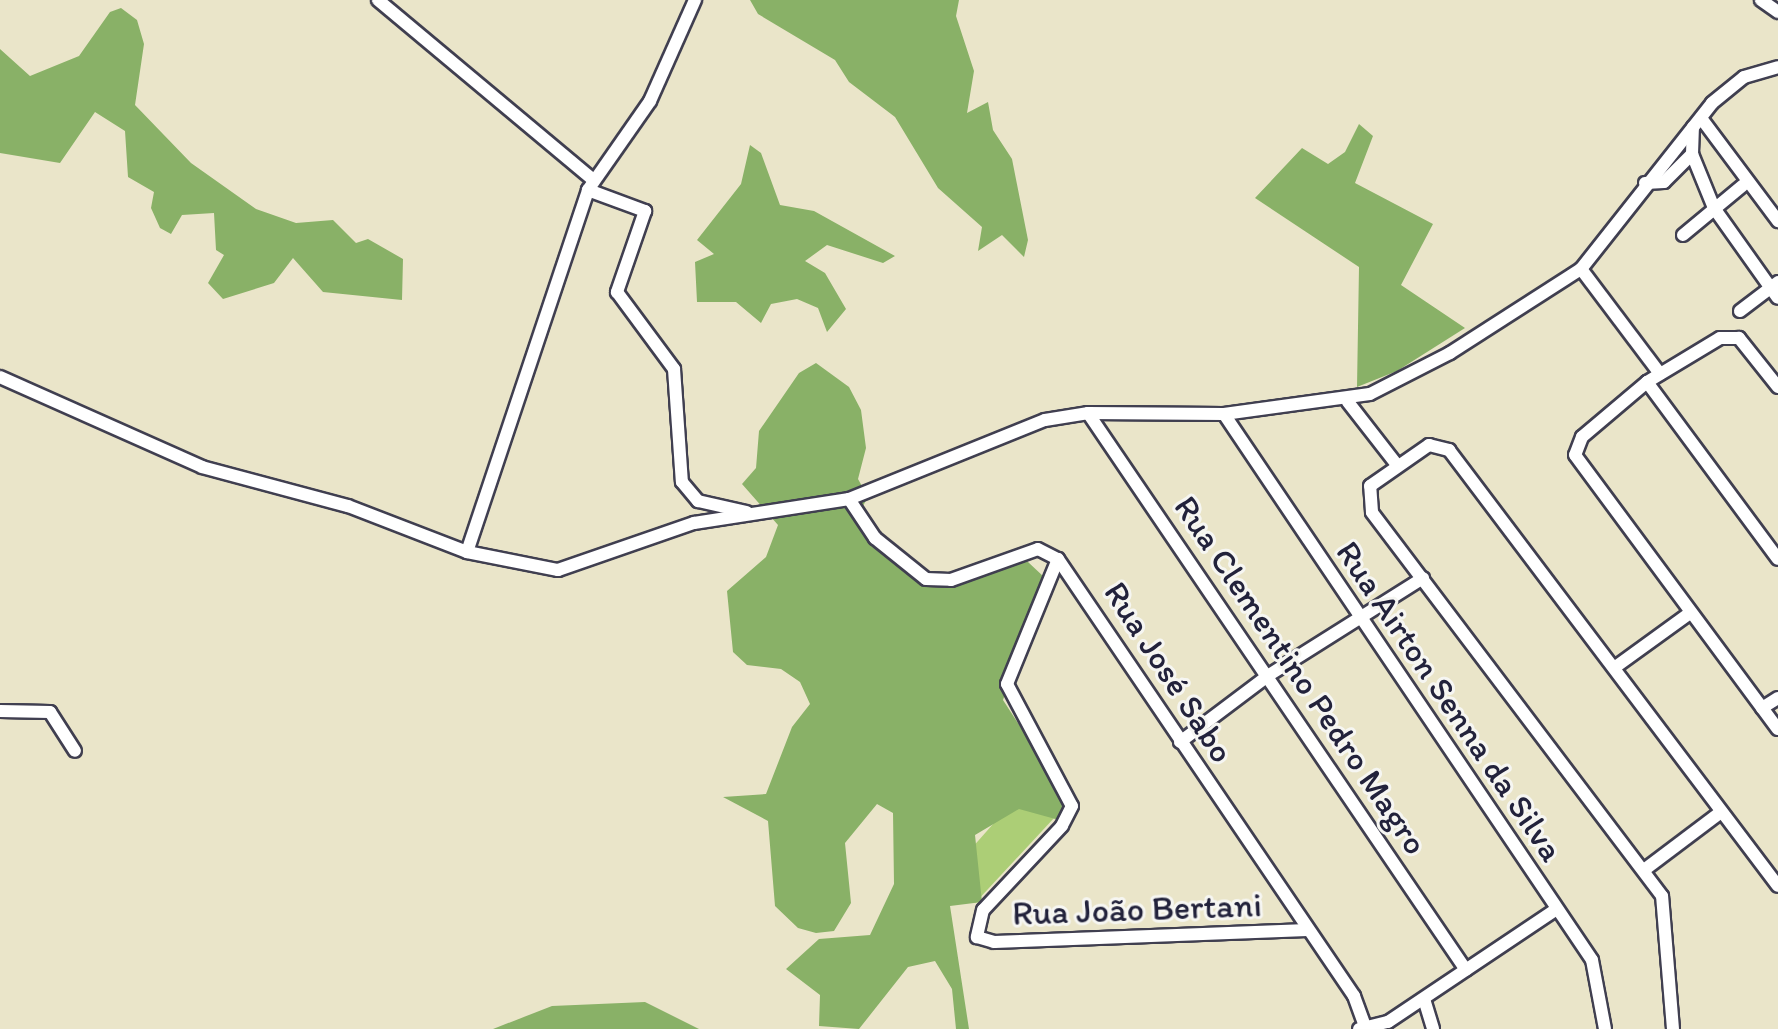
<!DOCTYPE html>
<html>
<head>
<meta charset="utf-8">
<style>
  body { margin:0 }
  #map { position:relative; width:1778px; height:1029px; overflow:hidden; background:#eae5c9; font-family:Itim,sans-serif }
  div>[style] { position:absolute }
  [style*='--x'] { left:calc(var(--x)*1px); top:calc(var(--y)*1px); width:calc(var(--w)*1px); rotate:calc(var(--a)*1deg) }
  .green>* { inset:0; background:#acce76 }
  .forest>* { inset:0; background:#89b167 }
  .roads { filter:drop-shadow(2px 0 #403f50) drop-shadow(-2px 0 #403f50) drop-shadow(0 2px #403f50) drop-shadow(0 -2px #403f50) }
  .street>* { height:12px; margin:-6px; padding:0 6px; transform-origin:6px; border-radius:6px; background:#fff }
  span { translate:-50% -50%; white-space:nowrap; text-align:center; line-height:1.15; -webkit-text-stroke:6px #f6f6f2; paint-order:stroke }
  .street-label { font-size:34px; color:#22223b }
</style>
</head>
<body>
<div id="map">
  <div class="green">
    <i style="clip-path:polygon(1031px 761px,1055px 817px,975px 903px,963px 858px,1009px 806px)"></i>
  </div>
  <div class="forest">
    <i style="clip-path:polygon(750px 0,959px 0,956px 16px,974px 71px,967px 113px,988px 102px,993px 130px,1012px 159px,1028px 240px,1024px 257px,1002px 235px,978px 251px,982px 227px,938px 188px,895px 117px,849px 82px,835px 60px,758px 14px)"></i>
    <i style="clip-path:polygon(121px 8px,137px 20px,144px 44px,135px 105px,191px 163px,256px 209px,296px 223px,333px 220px,356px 243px,368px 239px,403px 259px,402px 300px,323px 292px,293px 258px,274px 283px,223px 299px,208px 283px,224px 255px,216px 250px,214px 213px,182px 215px,171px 234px,160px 228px,151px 208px,154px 192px,128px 177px,125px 131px,95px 112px,60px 163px,0 153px,0 49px,30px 76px,79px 56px,110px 12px)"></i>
    <i style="clip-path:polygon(1359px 124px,1373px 136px,1355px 183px,1433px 224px,1401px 285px,1465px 328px,1397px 371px,1357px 387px,1359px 267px,1255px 198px,1302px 148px,1328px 164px,1345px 152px)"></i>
    <i style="clip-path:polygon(750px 145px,761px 153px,780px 205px,814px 211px,895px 256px,883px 263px,827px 245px,805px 261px,825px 273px,846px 309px,827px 332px,818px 308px,797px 299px,771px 304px,761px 323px,736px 302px,697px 302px,695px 262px,714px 254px,697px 240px,741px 184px)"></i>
    <i style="clip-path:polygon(816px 363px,849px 387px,861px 410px,866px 448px,858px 479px,868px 497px,855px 520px,892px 562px,916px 578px,935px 580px,938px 572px,945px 578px,1001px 563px,1028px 562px,1044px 577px,1003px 700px,1069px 802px,1059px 820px,1019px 809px,975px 835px,982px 902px,950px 906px,969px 1029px,956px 1029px,952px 989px,935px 961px,908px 967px,859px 1029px,819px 1026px,820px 995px,786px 969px,819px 939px,870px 935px,894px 884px,893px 813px,877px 804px,845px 843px,851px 903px,834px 931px,816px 933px,798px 928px,775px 906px,768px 821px,723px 797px,766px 794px,792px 727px,810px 704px,800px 682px,781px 669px,747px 665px,733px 652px,727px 591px,766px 557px,778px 525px,742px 484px,756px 468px,759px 431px,799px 373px)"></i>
    <i style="clip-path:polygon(645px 1002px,699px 1029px,493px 1029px,552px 1006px)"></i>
  </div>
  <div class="roads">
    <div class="street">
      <i style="--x:378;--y:0;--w:280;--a:39.9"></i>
      <i style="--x:1761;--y:0;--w:21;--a:35"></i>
      <i style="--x:1701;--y:118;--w:129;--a:53.2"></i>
      <i style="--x:1692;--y:154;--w:58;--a:67.8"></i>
      <i style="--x:1714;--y:208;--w:110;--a:54.6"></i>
      <i style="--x:1645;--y:183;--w:19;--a:-3"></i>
      <i style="--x:1664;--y:182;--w:40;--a:-45"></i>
      <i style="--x:1692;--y:154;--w:27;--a:-88"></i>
      <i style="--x:588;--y:190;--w:61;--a:20.2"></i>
      <i style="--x:645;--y:211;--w:86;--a:109.1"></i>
      <i style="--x:617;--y:292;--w:96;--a:53.5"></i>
      <i style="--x:674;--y:369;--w:113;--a:86"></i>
      <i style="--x:682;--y:482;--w:25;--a:50"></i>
      <i style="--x:698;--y:501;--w:50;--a:12.7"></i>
      <i style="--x:1683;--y:235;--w:77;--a:-39.7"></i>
      <i style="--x:1581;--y:269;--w:131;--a:53"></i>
      <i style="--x:1740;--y:311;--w:48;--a:-37.3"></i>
      <i style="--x:0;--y:377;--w:221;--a:24"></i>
      <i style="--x:202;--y:467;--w:151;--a:15"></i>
      <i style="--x:348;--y:506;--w:128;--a:21.1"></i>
      <i style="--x:467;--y:552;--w:93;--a:11.2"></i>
      <i style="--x:558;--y:570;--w:144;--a:-19.1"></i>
      <i style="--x:694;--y:523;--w:157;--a:-8.8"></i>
      <i style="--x:849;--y:499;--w:211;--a:-22"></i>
      <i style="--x:1045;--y:420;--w:44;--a:-9.2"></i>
      <i style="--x:1088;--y:413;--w:136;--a:0.4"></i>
      <i style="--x:1224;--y:414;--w:147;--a:-7.8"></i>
      <i style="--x:1370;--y:394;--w:90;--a:-27.1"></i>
      <i style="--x:1450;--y:353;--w:156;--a:-32.7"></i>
      <i style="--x:1581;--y:269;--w:211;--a:-51.7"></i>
      <i style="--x:1712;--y:103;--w:41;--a:-39.1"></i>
      <i style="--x:1744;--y:77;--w:35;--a:-16"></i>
      <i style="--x:1647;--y:382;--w:220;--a:53.5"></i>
      <i style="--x:1778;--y:387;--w:63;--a:-128.5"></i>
      <i style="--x:1739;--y:338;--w:19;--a:180"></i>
      <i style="--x:1720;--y:338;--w:85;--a:148.9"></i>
      <i style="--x:1647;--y:382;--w:85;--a:139.8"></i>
      <i style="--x:1582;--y:437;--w:19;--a:111"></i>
      <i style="--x:1575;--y:455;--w:341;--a:53.5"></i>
      <i style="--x:1348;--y:402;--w:80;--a:52.1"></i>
      <i style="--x:1088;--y:413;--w:673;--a:55.84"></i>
      <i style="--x:1224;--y:414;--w:658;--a:56.02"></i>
      <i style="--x:1592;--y:960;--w:70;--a:79.3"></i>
      <i style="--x:849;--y:499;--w:47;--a:56.3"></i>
      <i style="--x:875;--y:538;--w:65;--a:38.8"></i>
      <i style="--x:926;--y:579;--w:25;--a:2"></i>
      <i style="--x:951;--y:580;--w:92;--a:-19.6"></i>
      <i style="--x:1038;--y:549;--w:22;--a:27"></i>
      <i style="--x:1058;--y:559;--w:528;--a:55.89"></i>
      <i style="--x:1354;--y:996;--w:35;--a:70"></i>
      <i style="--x:467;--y:552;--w:382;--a:-71.5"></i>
      <i style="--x:588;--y:190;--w:108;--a:-55.1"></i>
      <i style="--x:650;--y:101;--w:111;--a:-66"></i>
      <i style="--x:1058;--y:559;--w:135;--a:112.2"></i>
      <i style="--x:1007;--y:684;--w:138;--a:62"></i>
      <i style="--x:1072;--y:806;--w:22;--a:117"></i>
      <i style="--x:1062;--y:826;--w:115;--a:133.2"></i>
      <i style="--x:983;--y:910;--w:28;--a:103"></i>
      <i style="--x:977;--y:937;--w:18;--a:16"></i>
      <i style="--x:994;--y:942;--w:314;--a:-2.2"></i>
      <i style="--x:1614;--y:668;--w:94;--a:-35.9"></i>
      <i style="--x:1762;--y:708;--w:19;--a:-32"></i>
      <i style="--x:0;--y:711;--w:50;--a:1.1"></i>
      <i style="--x:50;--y:712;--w:46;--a:57.3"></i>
      <i style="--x:1180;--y:742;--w:111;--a:-37"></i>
      <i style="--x:1269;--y:675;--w:182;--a:-32.2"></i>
      <i style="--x:1644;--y:870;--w:96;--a:-37"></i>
      <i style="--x:1424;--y:999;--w:31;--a:73"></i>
      <i style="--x:1359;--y:1029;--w:30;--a:-14"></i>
      <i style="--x:1388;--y:1022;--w:203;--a:-33.8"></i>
      <i style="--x:1673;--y:1029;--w:133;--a:-94.7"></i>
      <i style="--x:1662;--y:896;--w:481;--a:-127.1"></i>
      <i style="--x:1372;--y:512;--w:26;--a:-94"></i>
      <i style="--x:1370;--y:486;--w:72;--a:-34.8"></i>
      <i style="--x:1429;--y:445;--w:21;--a:14"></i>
      <i style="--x:1449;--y:450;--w:546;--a:52.96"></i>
    </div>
  </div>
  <div class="street-label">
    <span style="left:1169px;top:672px;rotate:57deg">Rua José Sabo</span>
    <span style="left:1301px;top:675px;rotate:56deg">Rua Clementino Pedro Magro</span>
    <span style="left:1450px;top:701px;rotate:56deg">Rua Airton Senna da Silva</span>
    <span style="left:1137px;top:909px;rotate:-2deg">Rua João Bertani</span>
  </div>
</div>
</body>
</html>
